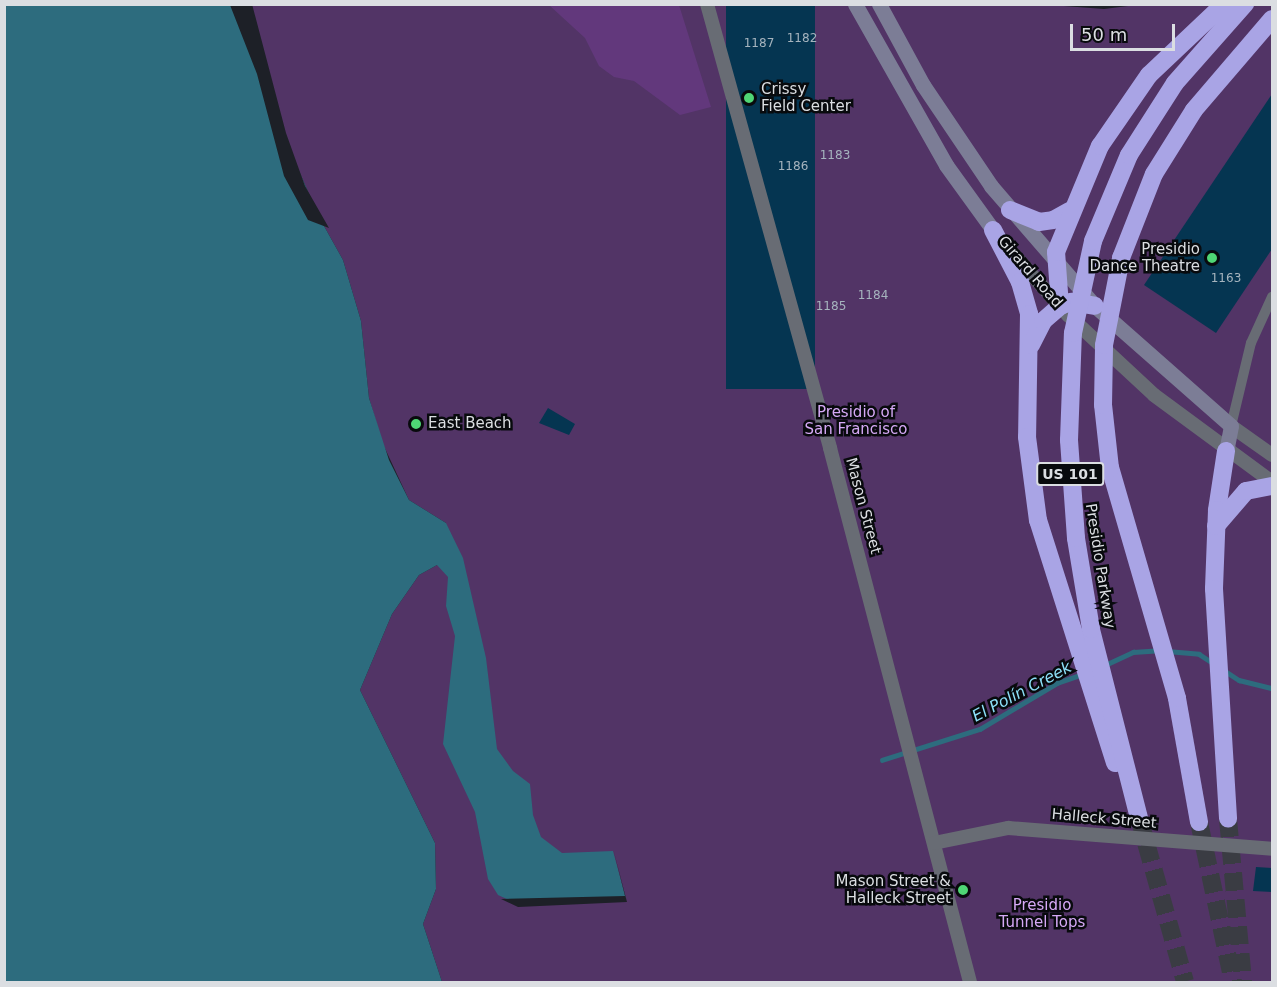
<!DOCTYPE html>
<html>
<head>
<meta charset="utf-8">
<style>
  body { margin:0 }
  #map { position:relative; width:1277px; height:987px; overflow:hidden; background:#1d2027; font-family:"DejaVu Sans",sans-serif }
  div>[style] { position:absolute }
  [style*='--x'] { left:calc(var(--x)*1px); top:calc(var(--y)*1px); width:calc(var(--w)*1px); rotate:calc(var(--a)*1deg) }
  .green>* { inset:0; background:#523466 }
  .forest>* { inset:0; background:#62387c }
  .water>* { inset:0; background:#2d6c7e }
  .pier>* { inset:0; background:#1d2027 }
  .stream>* { height:4.5px; margin:-2.25px; padding:0 2.25px; transform-origin:2.25px; border-radius:2.25px; background:#2d6c7e }
  .building>* { inset:0; background:#053551; transform-origin:0 0 }
  .motorway-tunnel>* { height:18px; margin-top:-9px; transform-origin:0; background:repeating-linear-gradient(90deg,#3a3c43 0 18px,transparent 0 27px) }
  .minor>* { height:10px; margin:-5px; padding:0 5px; transform-origin:5px; border-radius:5px; background:#686c74 }
  .tertiary>* { height:14px; margin:-7px; padding:0 7px; transform-origin:7px; border-radius:7px; background:#686c74 }
  .secondary>* { height:15px; margin:-7.5px; padding:0 7.5px; transform-origin:7.5px; border-radius:7.5px; background:#7c7d96 }
  .motorway>* { height:18px; margin:-9px; padding:0 9px; transform-origin:9px; border-radius:9px; background:#a9a4e5 }
  .dots>* { width:16px; height:16px; translate:-50% -50%; box-sizing:border-box; border:3px solid #080a0d; border-radius:50% }
  span { translate:-50% -50%; white-space:nowrap; text-align:center; line-height:1.15; -webkit-text-stroke:5px #080a0d; paint-order:stroke }
  .number-label { font-size:12px; color:#a6b4be }
  .number-label span { -webkit-text-stroke-width:0 }
  .shield-label span { padding:2px 4px; background:#080a0d; border:2px solid; border-radius:4px; -webkit-text-stroke-width:0 }
  .shield-label { font-size:14px; color:#dbdee2; font-weight:700 }
  .poi-label { font-size:15px; color:#dbdee2 }
  .left { translate:0 -50%; text-align:left }
  .right { translate:-100% -50%; text-align:right }
  .street-label { font-size:15px; color:#dbdee2 }
  .park-label { font-size:15px; color:#d6a9f6 }
  .water-label { font-size:16px; color:#8cdff7; font-style:italic }
  .frame { position:absolute; inset:0; border:6px solid #dbdee2; pointer-events:none }
  .scale { position:absolute; left:1070px; top:24px; width:105px; height:27px; box-sizing:border-box; border:3px solid #dbdee2; border-top:0; padding-left:8px; font-size:18px; line-height:21px; white-space:nowrap; color:#dbdee2; -webkit-text-stroke:4px #080a0d; paint-order:stroke }
</style>
</head>
<body>
<div id="map">
  <div class="green">
    <i style="clip-path:polygon(1037px 4px,1104px 9px,1144px 4px,1272px 5px,1272px 982px,442px 982px,423px 924px,436px 889px,435px 843px,360px 690px,392px 614px,419px 575px,437px 565px,446px 523px,409px 500px,382px 442px,369px 398px,361px 321px,343px 260px,319px 217px,283px 134px,249px 5px)"></i>
  </div>
  <div class="forest">
    <i style="clip-path:polygon(549px 5px,679px 5px,711px 107px,680px 115px,634px 81px,614px 77px,599px 66px,585px 38px)"></i>
  </div>
  <div class="water">
    <i style="clip-path:polygon(5px 5px,249px 5px,283px 134px,319px 217px,343px 260px,361px 321px,369px 398px,389px 460px,409px 500px,446px 523px,463px 558px,486px 658px,497px 749px,513px 771px,530px 784px,533px 815px,541px 837px,562px 853px,613px 851px,626px 899px,518px 904px,498px 895px,488px 879px,475px 812px,443px 744px,455px 636px,446px 606px,448px 577px,437px 565px,419px 575px,392px 614px,360px 690px,435px 843px,436px 889px,423px 924px,442px 982px,5px 982px)"></i>
  </div>
  <div class="pier">
    <i style="clip-path:polygon(252px 4px,286px 133px,305px 186px,329px 228px,308px 220px,284px 176px,257px 74px,230px 5px)"></i>
    <i style="clip-path:polygon(613px 848px,627px 902px,518px 907px,501px 899px,625px 896px)"></i>
  </div>
  <div class="stream">
    <i style="--x:1167;--y:651;--w:32;--a:5"></i>
    <i style="--x:1199;--y:654;--w:17;--a:33"></i>
    <i style="--x:1105;--y:665;--w:31;--a:-25"></i>
    <i style="--x:1133;--y:652;--w:26;--a:-4"></i>
    <i style="--x:1225;--y:671;--w:17;--a:33"></i>
    <i style="--x:1239;--y:680;--w:34;--a:14"></i>
    <i style="--x:882;--y:760;--w:103;--a:-17.6"></i>
    <i style="--x:980;--y:729;--w:90;--a:-30.9"></i>
    <i style="--x:1057;--y:683;--w:28;--a:-19"></i>
  </div>
  <div class="building">
    <i style="left:726px;top:4px;width:89px;height:385px"></i>
    <i style="clip-path:polygon(1272px 94px,1272px 249px,1216px 333px,1144px 285px)"></i>
    <i style="clip-path:polygon(548px 408px,575px 424px,569px 435px,539px 423px)"></i>
    <i style="clip-path:polygon(1256px 867px,1272px 868px,1272px 892px,1253px 891px)"></i>
  </div>
  <div class="motorway-tunnel">
    <i style="--x:1139;--y:818;--w:170;--a:74.3"></i>
    <i style="--x:1228;--y:819;--w:164;--a:84.7"></i>
    <i style="--x:1199;--y:822;--w:164;--a:78"></i>
  </div>
  <div class="minor">
    <i style="--x:1231;--y:426;--w:85;--a:-76.5"></i>
    <i style="--x:1251;--y:343;--w:51;--a:-65.5"></i>
  </div>
  <div class="tertiary">
    <i style="--x:707;--y:4;--w:461;--a:74.5"></i>
    <i style="--x:830;--y:448;--w:552;--a:75.31"></i>
    <i style="--x:1008;--y:248;--w:90;--a:48.2"></i>
    <i style="--x:1068;--y:315;--w:117;--a:42.9"></i>
    <i style="--x:1154;--y:395;--w:147;--a:36.4"></i>
    <i style="--x:1231;--y:426;--w:50;--a:35.3"></i>
    <i style="--x:934;--y:843;--w:76;--a:-11.5"></i>
    <i style="--x:1008;--y:828;--w:265;--a:4.5"></i>
  </div>
  <div class="secondary">
    <i style="--x:855;--y:4;--w:185;--a:60.5"></i>
    <i style="--x:946;--y:165;--w:80;--a:54.1"></i>
    <i style="--x:879;--y:4;--w:92;--a:61.5"></i>
    <i style="--x:923;--y:85;--w:122;--a:56"></i>
    <i style="--x:991;--y:186;--w:159;--a:49.1"></i>
    <i style="--x:1095;--y:306;--w:181;--a:41.4"></i>
    <i style="--x:1231;--y:426;--w:25;--a:101"></i>
  </div>
  <div class="motorway">
    <i style="--x:1010;--y:210;--w:31;--a:22"></i>
    <i style="--x:1039;--y:222;--w:14;--a:-8"></i>
    <i style="--x:1053;--y:220;--w:18;--a:-29"></i>
    <i style="--x:993;--y:230;--w:59;--a:62.6"></i>
    <i style="--x:1020;--y:282;--w:33;--a:74"></i>
    <i style="--x:1029;--y:314;--w:123;--a:90.9"></i>
    <i style="--x:1027;--y:437;--w:84;--a:82.5"></i>
    <i style="--x:1038;--y:520;--w:255;--a:72.4"></i>
    <i style="--x:1060;--y:306;--w:54;--a:-94.2"></i>
    <i style="--x:1056;--y:252;--w:115;--a:-67.5"></i>
    <i style="--x:1100;--y:146;--w:86;--a:-55.4"></i>
    <i style="--x:1149;--y:75;--w:103;--a:-43.4"></i>
    <i style="--x:1031;--y:345;--w:27;--a:-63"></i>
    <i style="--x:1043;--y:321;--w:23;--a:-41"></i>
    <i style="--x:1060;--y:306;--w:12;--a:-20"></i>
    <i style="--x:1071;--y:302;--w:24;--a:9"></i>
    <i style="--x:1226;--y:451;--w:60;--a:98.7"></i>
    <i style="--x:1217;--y:510;--w:79;--a:92.2"></i>
    <i style="--x:1214;--y:589;--w:230;--a:86.5"></i>
    <i style="--x:1216;--y:526;--w:46;--a:-49.4"></i>
    <i style="--x:1246;--y:491;--w:26;--a:-11"></i>
    <i style="--x:1139;--y:818;--w:195;--a:-104.3"></i>
    <i style="--x:1091;--y:629;--w:92;--a:-99.4"></i>
    <i style="--x:1076;--y:538;--w:98;--a:-94.1"></i>
    <i style="--x:1069;--y:440;--w:107;--a:-87.9"></i>
    <i style="--x:1073;--y:333;--w:94;--a:-77.7"></i>
    <i style="--x:1093;--y:241;--w:93;--a:-67.3"></i>
    <i style="--x:1129;--y:155;--w:85;--a:-57.4"></i>
    <i style="--x:1175;--y:83;--w:106;--a:-48.5"></i>
    <i style="--x:1199;--y:822;--w:126;--a:-100.1"></i>
    <i style="--x:1177;--y:698;--w:240;--a:-106.2"></i>
    <i style="--x:1110;--y:468;--w:63;--a:-96.3"></i>
    <i style="--x:1103;--y:405;--w:60;--a:-89"></i>
    <i style="--x:1104;--y:345;--w:89;--a:-78.9"></i>
    <i style="--x:1121;--y:258;--w:90;--a:-68.6"></i>
    <i style="--x:1154;--y:174;--w:75;--a:-58"></i>
    <i style="--x:1194;--y:110;--w:120;--a:-49.4"></i>
  </div>
  <div class="dots">
    <i style="left:749px;top:98px;background:#4fd675"></i>
    <i style="left:1212px;top:258px;background:#4fd675"></i>
    <i style="left:416px;top:424px;background:#4fd675"></i>
    <i style="left:963px;top:890px;background:#4fd675"></i>
  </div>
  <div class="number-label">
    <span style="left:802px;top:39px">1182</span>
    <span style="left:759px;top:44px">1187</span>
    <span style="left:835px;top:156px">1183</span>
    <span style="left:793px;top:167px">1186</span>
    <span style="left:1226px;top:279px">1163</span>
    <span style="left:873px;top:296px">1184</span>
    <span style="left:831px;top:307px">1185</span>
  </div>
  <div class="shield-label">
    <span style="left:1070px;top:474px">US 101</span>
  </div>
  <div class="poi-label">
    <span class="left" style="left:761px;top:98px">Crissy<br>Field Center</span>
    <span class="right" style="left:1200px;top:258px">Presidio<br>Dance Theatre</span>
    <span class="left" style="left:428px;top:424px">East Beach</span>
    <span class="right" style="left:951px;top:890px">Mason Street &amp;<br>Halleck Street</span>
  </div>
  <div class="street-label">
    <span style="left:1030px;top:272px;rotate:49deg">Girard Road</span>
    <span style="left:863px;top:506px;rotate:75deg">Mason Street</span>
    <span style="left:1100px;top:566px;rotate:81deg">Presidio Parkway</span>
    <span style="left:1104px;top:819px;rotate:5deg">Halleck Street</span>
  </div>
  <div class="park-label">
    <span style="left:856px;top:421px">Presidio of<br>San Francisco</span>
    <span style="left:1042px;top:914px">Presidio<br>Tunnel Tops</span>
  </div>
  <div class="water-label">
    <span style="left:1022px;top:692px;rotate:-28deg">El Polín Creek</span>
  </div>
  <div class="frame"></div>
  <div class="scale">50 m</div>
</div>
</body>
</html>
